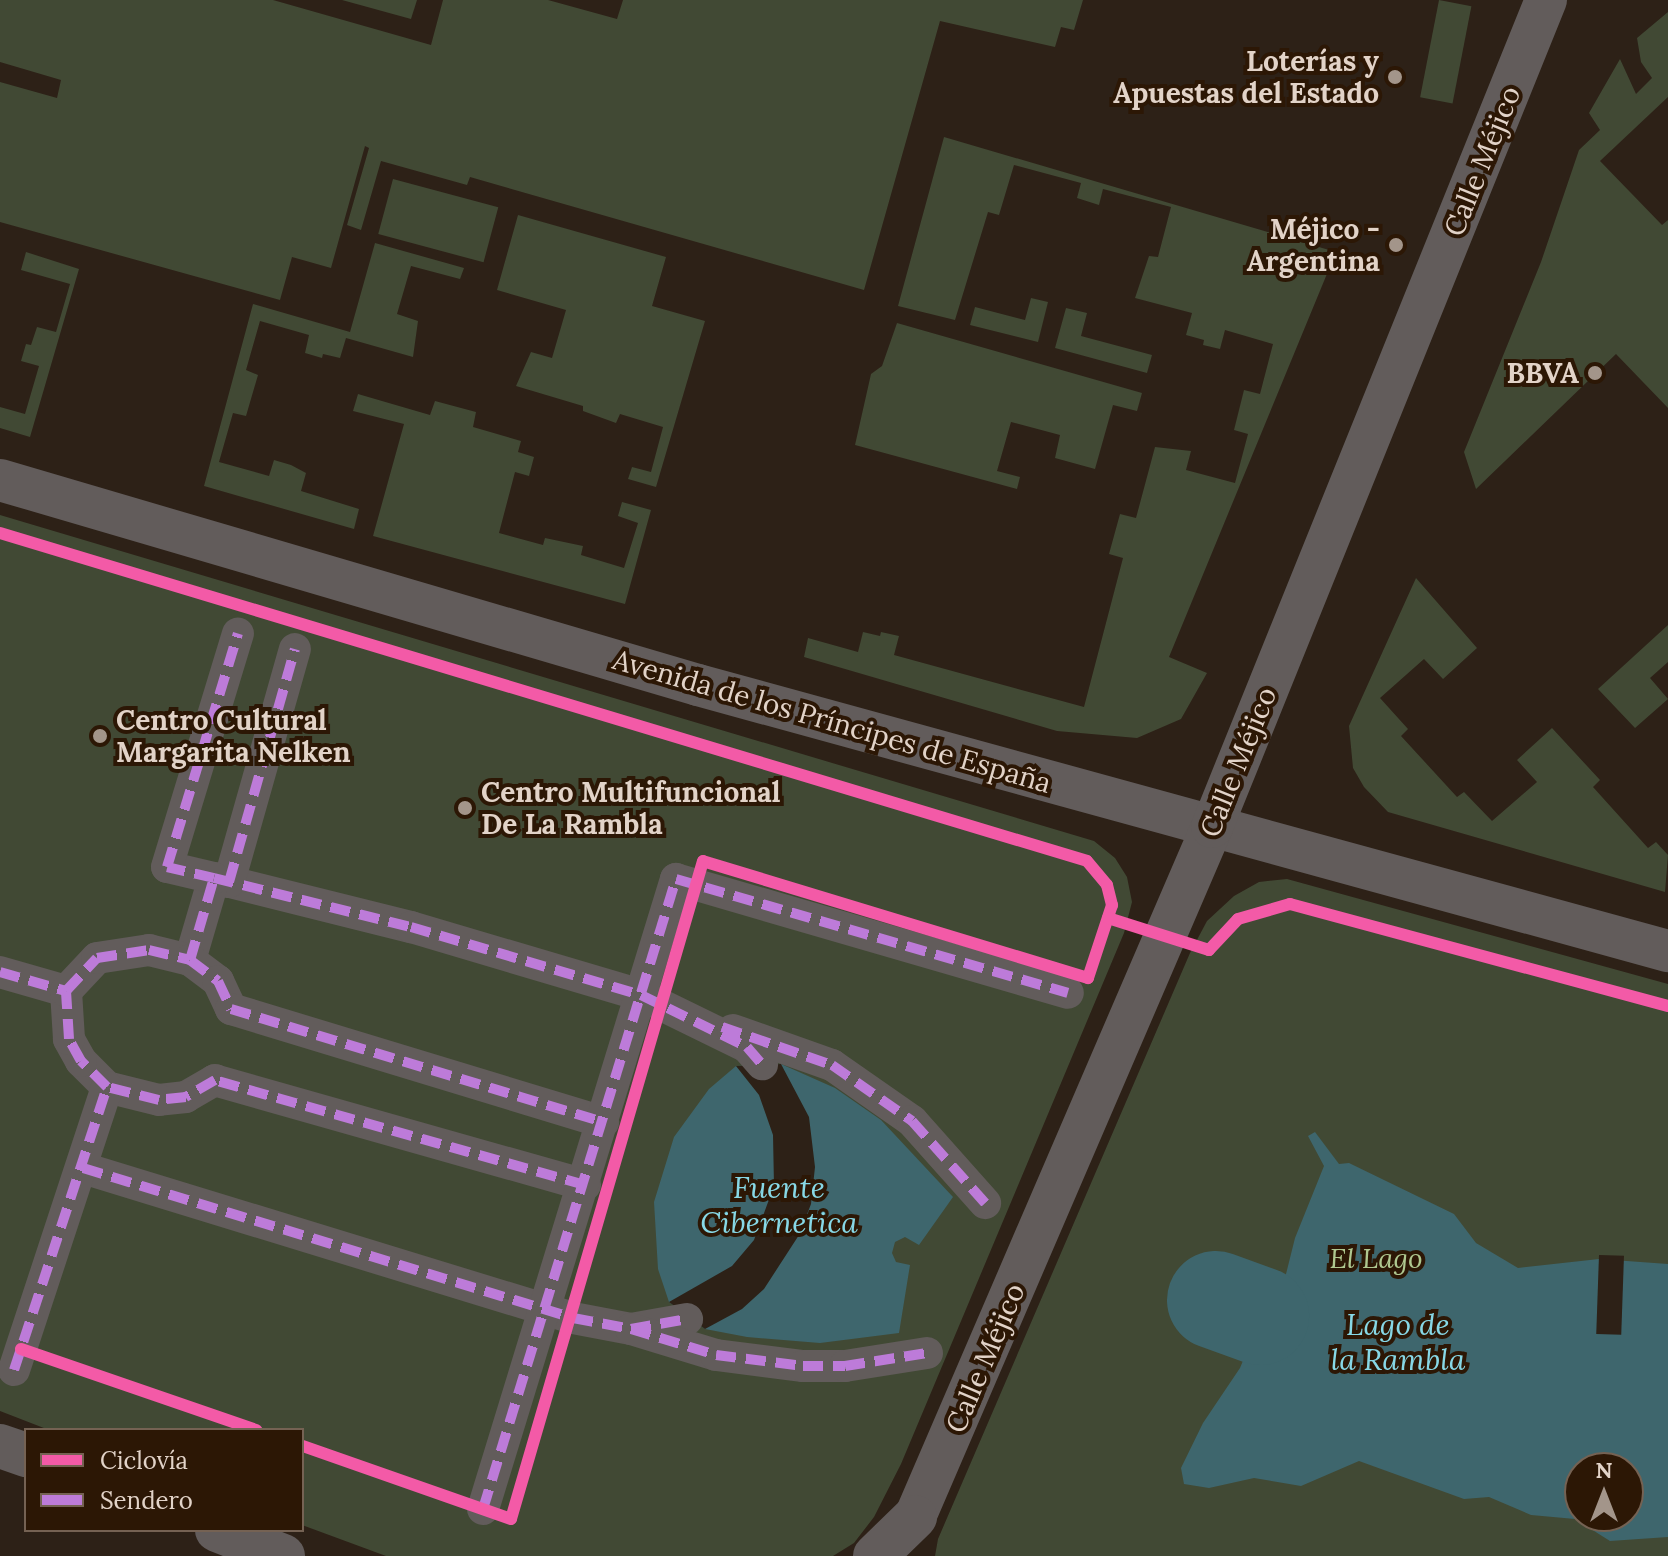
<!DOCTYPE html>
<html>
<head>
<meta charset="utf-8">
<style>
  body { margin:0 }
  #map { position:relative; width:1668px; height:1556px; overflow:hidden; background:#2d2117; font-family:Lora,serif }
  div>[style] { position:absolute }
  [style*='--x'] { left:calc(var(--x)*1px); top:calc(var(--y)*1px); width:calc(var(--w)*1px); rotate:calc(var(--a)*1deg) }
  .green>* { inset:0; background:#414934; transform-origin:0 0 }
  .water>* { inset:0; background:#3e666d }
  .pier>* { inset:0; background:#2d2117; transform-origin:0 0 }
  .river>* { height:98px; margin:-49px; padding:0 49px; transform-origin:49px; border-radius:49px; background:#3e666d }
  .pedestrian>* { height:32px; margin:-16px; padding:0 16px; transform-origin:16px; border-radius:16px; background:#625c5b }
  .minor>* { height:42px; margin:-21px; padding:0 21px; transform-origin:21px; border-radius:21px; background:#625c5b }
  .tertiary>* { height:44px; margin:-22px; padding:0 22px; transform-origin:22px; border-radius:22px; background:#625c5b }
  .quiet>* { height:10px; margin-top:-5px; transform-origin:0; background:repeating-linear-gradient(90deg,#bd7bd9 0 20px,transparent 0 30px) }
  .cycleway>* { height:12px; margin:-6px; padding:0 6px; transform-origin:6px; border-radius:6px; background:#f35aa7 }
  .dots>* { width:22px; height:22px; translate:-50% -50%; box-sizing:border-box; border:4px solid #2c1705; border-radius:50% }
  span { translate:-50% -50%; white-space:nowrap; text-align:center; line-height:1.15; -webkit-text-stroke:8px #2c1705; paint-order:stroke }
  .poi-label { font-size:28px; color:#e2d3c8; font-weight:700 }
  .right { translate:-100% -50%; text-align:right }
  .left { translate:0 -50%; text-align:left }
  .street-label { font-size:28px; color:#e2d3c8 }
  .park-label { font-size:28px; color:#afc890; font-style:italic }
  .water-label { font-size:30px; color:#87d8e6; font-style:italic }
  .legend { position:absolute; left:24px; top:1428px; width:280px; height:104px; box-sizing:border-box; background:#2c1705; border:2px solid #756253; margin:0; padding:10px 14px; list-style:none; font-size:24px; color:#e2d3c8 }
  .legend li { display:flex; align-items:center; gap:16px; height:40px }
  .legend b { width:40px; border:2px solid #756253 }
  .north { position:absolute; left:1564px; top:1452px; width:80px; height:80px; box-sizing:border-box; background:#2c1705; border:2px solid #756253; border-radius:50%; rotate:0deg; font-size:22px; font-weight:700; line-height:32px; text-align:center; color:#e2d3c8 }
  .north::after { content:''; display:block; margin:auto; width:28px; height:36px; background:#a3958a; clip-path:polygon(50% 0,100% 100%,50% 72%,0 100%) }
</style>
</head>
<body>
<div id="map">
  <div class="green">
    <i style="clip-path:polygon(0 0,273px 0,431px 45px,443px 0,548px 0,617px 19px,623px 0,1083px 0,1074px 30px,1061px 27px,1055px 47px,940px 21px,864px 290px,470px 177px,467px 185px,381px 161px,361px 230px,347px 225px,369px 148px,365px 146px,331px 268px,292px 257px,280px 300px,0 222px,0 82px,57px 98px,61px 80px,0 62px)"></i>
    <i style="clip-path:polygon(342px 0,417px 0,411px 19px)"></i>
    <i style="left:1439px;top:0;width:33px;height:99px;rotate:11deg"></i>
    <i style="clip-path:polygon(1668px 12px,1668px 97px,1600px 161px,1662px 225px,1668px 220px,1668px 408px,1616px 354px,1476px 489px,1464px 452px,1541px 262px,1579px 150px,1600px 130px,1589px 113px,1620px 59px,1636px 94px,1652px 78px,1641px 62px,1637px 38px)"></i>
    <i style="clip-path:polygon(944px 137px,1336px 252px,1169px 657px,1207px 673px,1181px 719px,1137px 738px,1057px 731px,804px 657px,808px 638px,858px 652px,863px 632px,880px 636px,881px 632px,899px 636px,894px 655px,1084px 707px,1123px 558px,1109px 554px,1120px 514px,1136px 518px,1155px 447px,1191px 451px,1186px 470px,1235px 483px,1248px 434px,1234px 430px,1244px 390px,1260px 394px,1273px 344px,1225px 330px,1220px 349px,1203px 345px,1204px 340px,1186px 335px,1192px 313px,1135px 298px,1149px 256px,1158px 257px,1171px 207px,1103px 189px,1099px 205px,1077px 198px,1081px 183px,1014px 165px,999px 215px,988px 212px,955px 320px,898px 306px)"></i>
    <i style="left:393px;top:179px;width:109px;height:57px;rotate:15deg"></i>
    <i style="clip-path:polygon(518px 215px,666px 257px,652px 306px,705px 321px,656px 487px,628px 479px,632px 467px,651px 472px,663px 427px,620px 414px,616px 423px,583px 411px,583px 406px,516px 386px,531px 352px,552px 358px,566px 310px,497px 290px)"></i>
    <i style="clip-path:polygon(375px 243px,464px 268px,460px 279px,411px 266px,397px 314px,418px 321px,413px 357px,346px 338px,340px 358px,323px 354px,322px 358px,305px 353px,309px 335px,260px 321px,246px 370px,258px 375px,246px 416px,233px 413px,219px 462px,269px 476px,274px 460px,291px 465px,306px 473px,301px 491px,359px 509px,354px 529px,204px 486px,253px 304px,350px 332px)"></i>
    <i style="clip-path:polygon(26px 252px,79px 269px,30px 437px,0 428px,0 407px,25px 414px,39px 366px,21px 361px,26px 344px,31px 345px,37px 327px,56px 332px,70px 284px,21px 270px)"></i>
    <i style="clip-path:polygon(1031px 298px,1048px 302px,1038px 342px,970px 325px,975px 307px,1025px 320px)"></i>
    <i style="clip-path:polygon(1066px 308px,1087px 313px,1081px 336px,1152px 355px,1147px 373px,1055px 348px)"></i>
    <i style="clip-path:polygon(897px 323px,1142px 393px,1137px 411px,1113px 405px,1095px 469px,1055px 458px,1060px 435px,1011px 422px,997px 471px,1020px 477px,1017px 489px,855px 445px,871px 374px,882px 366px)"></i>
    <i style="clip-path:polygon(358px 394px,430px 415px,435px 401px,476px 412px,473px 427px,521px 441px,518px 452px,534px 457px,529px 476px,515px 472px,499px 533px,543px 545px,545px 538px,583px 546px,581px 555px,624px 568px,638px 523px,618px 516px,622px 502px,651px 510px,625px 604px,373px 536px,404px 424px,353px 411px)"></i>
    <i style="clip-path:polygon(0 515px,1094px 841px,1115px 858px,1127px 877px,1132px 902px,1124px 933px,901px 1464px,874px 1517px,854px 1543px,833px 1556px,386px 1556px,302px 1525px,302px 1430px,49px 1430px,0 1411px)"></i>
    <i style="clip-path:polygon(1416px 578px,1477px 648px,1443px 679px,1424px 659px,1380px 698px,1408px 729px,1401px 736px,1457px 797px,1464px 792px,1492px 821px,1537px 782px,1517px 760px,1552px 728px,1600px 780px,1593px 787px,1648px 848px,1656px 842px,1668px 855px,1665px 892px,1388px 812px,1364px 787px,1353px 768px,1349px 726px)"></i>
    <i style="clip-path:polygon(1668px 625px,1668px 662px,1650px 678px,1668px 699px,1635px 728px,1598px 689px)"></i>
    <i style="clip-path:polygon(evenodd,1287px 879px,1668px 984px,1668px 1556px,935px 1556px,938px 1539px,1190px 953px,1207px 921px,1234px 896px,1259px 882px,1287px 879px,1580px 1468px,1628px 1468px,1628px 1516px,1580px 1516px,1580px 1468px)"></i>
  </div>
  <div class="water">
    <i style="clip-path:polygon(781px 1064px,835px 1088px,881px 1120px,953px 1197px,919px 1245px,905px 1237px,895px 1242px,892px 1253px,896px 1262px,910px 1265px,899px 1333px,820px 1343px,747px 1337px,705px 1329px,669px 1302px,658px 1269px,654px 1202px,674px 1137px,709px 1089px,736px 1066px)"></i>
    <i style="clip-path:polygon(evenodd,1315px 1132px,1339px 1164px,1349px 1163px,1454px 1214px,1476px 1243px,1518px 1268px,1599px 1259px,1668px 1264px,1668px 1537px,1610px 1541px,1575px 1519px,1531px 1515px,1489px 1497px,1464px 1499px,1359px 1461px,1301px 1486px,1254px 1478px,1209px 1488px,1184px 1484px,1181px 1468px,1203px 1423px,1240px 1368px,1264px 1309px,1282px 1290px,1295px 1238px,1324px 1166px,1308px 1136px,1315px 1132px,1580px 1468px,1628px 1468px,1628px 1516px,1580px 1516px,1580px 1468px)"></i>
  </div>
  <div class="pier">
    <i style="clip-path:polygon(781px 1064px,809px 1117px,815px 1167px,811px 1204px,799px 1235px,764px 1289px,742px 1309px,705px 1329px,669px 1302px,732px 1266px,754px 1240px,774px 1186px,773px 1135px,759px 1095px,736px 1066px)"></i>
    <i style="left:1599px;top:1255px;width:25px;height:79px;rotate:2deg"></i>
  </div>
  <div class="river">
    <i style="--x:1216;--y:1300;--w:47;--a:20"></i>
  </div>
  <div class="pedestrian">
    <i style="--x:214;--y:878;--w:203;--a:14"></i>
    <i style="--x:411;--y:927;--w:240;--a:16.5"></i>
    <i style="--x:641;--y:995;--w:118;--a:26.1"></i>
    <i style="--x:747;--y:1047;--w:23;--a:49"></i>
    <i style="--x:229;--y:882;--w:242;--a:-74.2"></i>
    <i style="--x:190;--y:960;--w:85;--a:-73.7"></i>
    <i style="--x:214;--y:878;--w:48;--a:-166.8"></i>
    <i style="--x:167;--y:867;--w:244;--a:-73.1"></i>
    <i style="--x:0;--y:972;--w:69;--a:16.1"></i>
    <i style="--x:733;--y:1030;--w:105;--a:19.5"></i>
    <i style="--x:832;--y:1065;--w:98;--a:35"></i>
    <i style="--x:912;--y:1121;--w:110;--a:48.3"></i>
    <i style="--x:83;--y:1168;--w:512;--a:17.02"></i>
    <i style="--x:573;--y:1318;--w:59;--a:10.7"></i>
    <i style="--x:631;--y:1329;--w:57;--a:-10.1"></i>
    <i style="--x:585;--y:1185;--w:385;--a:-164.2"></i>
    <i style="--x:215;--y:1080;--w:34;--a:150"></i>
    <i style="--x:186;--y:1097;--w:27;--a:174"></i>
    <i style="--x:159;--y:1100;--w:54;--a:-166"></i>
    <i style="--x:107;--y:1087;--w:37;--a:-135"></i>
    <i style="--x:81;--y:1061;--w:25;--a:-119"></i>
    <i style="--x:69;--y:1039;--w:48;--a:-93.6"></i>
    <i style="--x:66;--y:991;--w:45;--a:-46.8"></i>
    <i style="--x:97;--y:958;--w:53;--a:-8.7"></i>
    <i style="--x:149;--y:950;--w:42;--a:13.7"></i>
    <i style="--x:190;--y:960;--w:35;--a:37"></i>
    <i style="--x:218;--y:981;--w:31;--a:65"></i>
    <i style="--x:231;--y:1009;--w:389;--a:16.9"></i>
    <i style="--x:631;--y:1329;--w:89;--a:17"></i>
    <i style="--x:716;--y:1355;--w:88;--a:7.2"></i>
    <i style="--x:803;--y:1366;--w:42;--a:0"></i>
    <i style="--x:845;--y:1366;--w:83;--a:-9"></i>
    <i style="--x:14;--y:1370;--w:298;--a:-71.8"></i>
    <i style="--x:483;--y:1509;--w:659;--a:-72.97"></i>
    <i style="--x:676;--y:879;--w:408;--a:16.2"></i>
  </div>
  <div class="minor">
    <i style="--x:0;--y:480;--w:727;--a:16.37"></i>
    <i style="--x:698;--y:685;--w:1006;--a:15.34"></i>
    <i style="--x:915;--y:1517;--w:751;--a:-66.71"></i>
    <i style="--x:1212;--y:827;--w:892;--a:-68.01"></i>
  </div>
  <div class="tertiary">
    <i style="--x:0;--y:1446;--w:28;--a:19"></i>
    <i style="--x:217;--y:1530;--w:71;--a:21.5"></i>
    <i style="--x:875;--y:1556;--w:56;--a:-44.3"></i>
  </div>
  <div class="quiet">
    <i style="--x:214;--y:878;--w:203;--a:14"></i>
    <i style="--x:411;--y:927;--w:240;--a:16.5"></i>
    <i style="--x:641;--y:995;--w:118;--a:26.1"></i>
    <i style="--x:747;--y:1047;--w:23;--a:49"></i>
    <i style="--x:229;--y:882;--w:242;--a:-74.2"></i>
    <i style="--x:190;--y:960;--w:85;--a:-73.7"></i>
    <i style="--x:214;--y:878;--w:48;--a:-166.8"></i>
    <i style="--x:167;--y:867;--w:244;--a:-73.1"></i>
    <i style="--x:0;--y:972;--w:69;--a:16.1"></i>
    <i style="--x:722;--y:1027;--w:116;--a:19.1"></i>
    <i style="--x:832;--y:1065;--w:98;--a:35"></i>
    <i style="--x:912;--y:1121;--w:110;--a:48.3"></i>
    <i style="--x:83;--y:1168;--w:512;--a:17.02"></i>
    <i style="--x:573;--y:1318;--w:59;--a:10.7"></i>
    <i style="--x:631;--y:1329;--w:57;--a:-10.1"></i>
    <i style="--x:585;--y:1185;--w:385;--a:-164.2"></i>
    <i style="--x:215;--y:1080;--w:34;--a:150"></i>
    <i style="--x:186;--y:1097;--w:27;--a:174"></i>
    <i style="--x:159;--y:1100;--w:54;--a:-166"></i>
    <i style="--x:107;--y:1087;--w:37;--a:-135"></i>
    <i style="--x:81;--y:1061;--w:25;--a:-119"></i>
    <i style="--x:69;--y:1039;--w:48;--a:-93.6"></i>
    <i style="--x:66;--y:991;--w:45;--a:-46.8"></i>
    <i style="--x:97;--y:958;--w:53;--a:-8.7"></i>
    <i style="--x:149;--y:950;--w:42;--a:13.7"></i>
    <i style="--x:190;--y:960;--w:35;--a:37"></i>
    <i style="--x:218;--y:981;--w:31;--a:65"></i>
    <i style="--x:231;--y:1009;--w:389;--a:16.9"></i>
    <i style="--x:631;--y:1329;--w:89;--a:17"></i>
    <i style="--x:716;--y:1355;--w:88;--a:7.2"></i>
    <i style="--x:803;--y:1366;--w:42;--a:0"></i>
    <i style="--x:845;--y:1366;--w:83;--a:-9"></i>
    <i style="--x:14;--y:1370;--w:298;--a:-71.8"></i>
    <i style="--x:483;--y:1509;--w:659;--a:-72.97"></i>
    <i style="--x:676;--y:879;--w:408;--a:16.2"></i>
  </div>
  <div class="cycleway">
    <i style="--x:0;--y:533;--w:1135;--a:16.79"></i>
    <i style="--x:1087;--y:861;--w:31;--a:50"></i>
    <i style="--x:1107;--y:885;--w:21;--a:76"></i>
    <i style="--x:1112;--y:905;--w:77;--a:108.2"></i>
    <i style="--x:1088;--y:978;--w:402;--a:-163.1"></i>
    <i style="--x:703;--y:861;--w:685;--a:106.27"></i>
    <i style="--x:511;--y:1519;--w:221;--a:-160.7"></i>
    <i style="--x:1108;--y:918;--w:106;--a:17.6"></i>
    <i style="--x:1209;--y:950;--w:42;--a:-46.9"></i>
    <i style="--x:1238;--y:919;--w:54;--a:-16.1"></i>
    <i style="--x:1290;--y:904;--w:392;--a:15.1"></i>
    <i style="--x:21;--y:1349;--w:249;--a:19"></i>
  </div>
  <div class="dots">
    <i style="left:1395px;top:77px;background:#a3958a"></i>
    <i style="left:1396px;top:245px;background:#a3958a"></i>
    <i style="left:1595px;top:373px;background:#a3958a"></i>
    <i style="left:100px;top:736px;background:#a3958a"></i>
    <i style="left:465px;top:808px;background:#a3958a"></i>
  </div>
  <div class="poi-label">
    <span class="right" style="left:1379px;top:77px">Loterías y<br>Apuestas del Estado</span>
    <span class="right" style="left:1380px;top:245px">Méjico -<br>Argentina</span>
    <span class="right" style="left:1579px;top:373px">BBVA</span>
    <span class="left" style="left:116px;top:736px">Centro Cultural<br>Margarita Nelken</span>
    <span class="left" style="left:481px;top:808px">Centro Multifuncional<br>De La Rambla</span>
  </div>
  <div class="street-label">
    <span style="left:1482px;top:161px;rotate:-68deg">Calle Méjico</span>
    <span style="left:832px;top:721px;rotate:16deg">Avenida de los Príncipes de España</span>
    <span style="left:1238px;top:762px;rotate:-68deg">Calle Méjico</span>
    <span style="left:985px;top:1358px;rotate:-67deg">Calle Méjico</span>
  </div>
  <div class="park-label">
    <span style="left:1376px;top:1258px">El Lago</span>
  </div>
  <div class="water-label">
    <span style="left:779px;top:1204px">Fuente<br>Cibernetica</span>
    <span style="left:1398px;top:1341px">Lago de<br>la Rambla</span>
  </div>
  <ul class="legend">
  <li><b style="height:10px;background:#f35aa7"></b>Ciclovía</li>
  <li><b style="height:10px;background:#bd7bd9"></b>Sendero</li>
  </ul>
  <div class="north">N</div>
</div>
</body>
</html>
